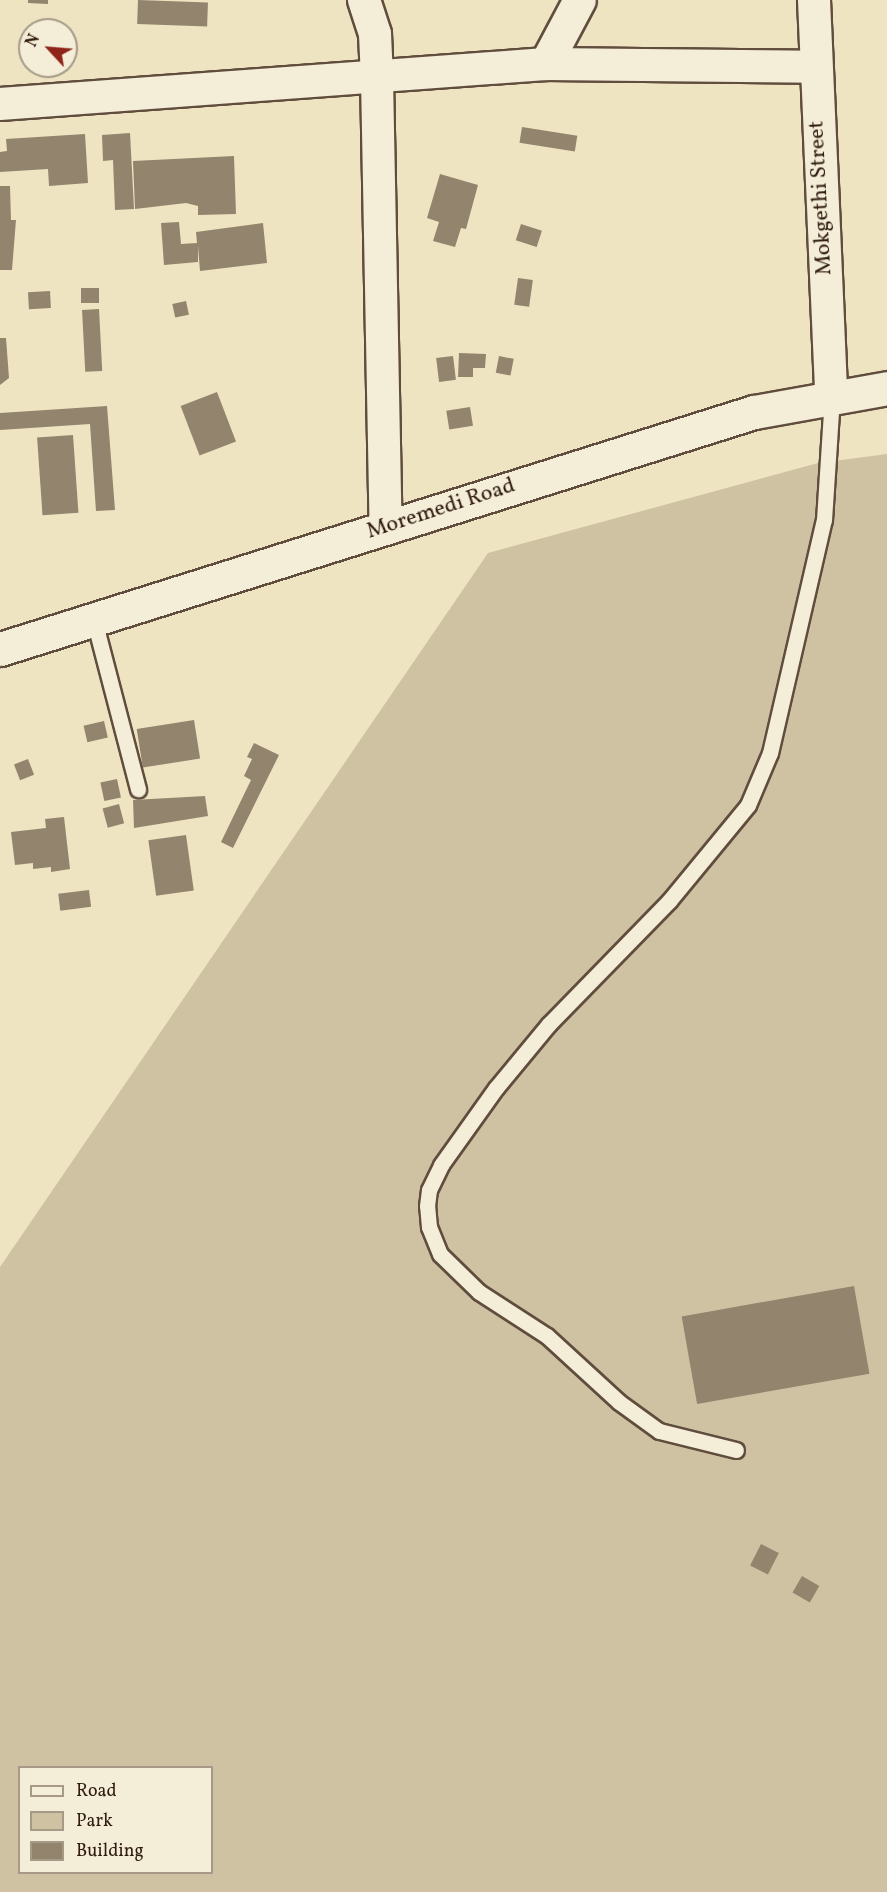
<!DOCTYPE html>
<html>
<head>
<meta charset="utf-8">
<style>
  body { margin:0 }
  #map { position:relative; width:887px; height:1892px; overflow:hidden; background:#eee4c1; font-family:Vollkorn,serif }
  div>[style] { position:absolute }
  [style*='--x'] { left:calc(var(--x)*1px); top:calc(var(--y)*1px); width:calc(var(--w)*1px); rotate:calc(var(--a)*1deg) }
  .green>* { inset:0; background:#cec2a3 }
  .building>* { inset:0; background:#93846d; transform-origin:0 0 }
  .roads { filter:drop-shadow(2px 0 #604d3d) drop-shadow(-2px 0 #604d3d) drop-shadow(0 2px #604d3d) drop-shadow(0 -2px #604d3d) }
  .lane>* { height:15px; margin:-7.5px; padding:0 7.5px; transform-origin:7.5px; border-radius:7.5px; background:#f4edd7 }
  .street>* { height:32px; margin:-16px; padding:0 16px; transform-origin:16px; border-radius:16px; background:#f4edd7 }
  .secondary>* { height:33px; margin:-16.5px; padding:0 16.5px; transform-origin:16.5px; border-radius:16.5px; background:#f4edd7 }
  span { translate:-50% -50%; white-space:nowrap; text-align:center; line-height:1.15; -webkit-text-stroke:6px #f4edd7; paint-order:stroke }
  .street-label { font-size:22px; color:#301b11 }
  .legend { position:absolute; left:18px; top:1766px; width:195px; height:108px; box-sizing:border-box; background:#f4edd7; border:2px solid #a69988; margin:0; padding:8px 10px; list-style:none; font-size:18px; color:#301b11 }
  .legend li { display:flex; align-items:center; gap:12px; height:30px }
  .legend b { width:30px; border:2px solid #a69988 }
  .north { position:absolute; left:18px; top:18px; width:60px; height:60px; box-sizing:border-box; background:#f4edd7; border:2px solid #a69988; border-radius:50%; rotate:296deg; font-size:16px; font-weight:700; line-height:24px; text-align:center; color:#301b11 }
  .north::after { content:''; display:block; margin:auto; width:21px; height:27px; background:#8f2418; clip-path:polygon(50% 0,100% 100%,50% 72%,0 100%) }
</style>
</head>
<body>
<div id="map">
  <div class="green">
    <i style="clip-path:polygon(evenodd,887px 454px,887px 1892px,0 1892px,0 1267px,488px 553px,818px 463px,887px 454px,20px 1768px,212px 1768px,212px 1872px,20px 1872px,20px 1768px)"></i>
  </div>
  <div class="building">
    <i style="clip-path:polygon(28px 0,48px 0,48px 4px,28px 3px)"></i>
    <i style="left:138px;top:0;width:70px;height:24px;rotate:2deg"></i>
    <i style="left:522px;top:127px;width:56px;height:16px;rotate:9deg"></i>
    <i style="clip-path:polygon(130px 133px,134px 209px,115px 210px,113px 160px,103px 161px,102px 135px)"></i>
    <i style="clip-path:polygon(85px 134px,88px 183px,49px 186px,48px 169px,0 172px,0 152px,7px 151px,6px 139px)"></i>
    <i style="clip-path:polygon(234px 156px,236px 214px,198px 215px,198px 206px,186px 203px,135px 209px,133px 161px)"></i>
    <i style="clip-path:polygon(440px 174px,478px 185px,466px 229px,461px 228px,455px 247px,433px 241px,439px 222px,427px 218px)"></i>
    <i style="clip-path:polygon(0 186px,10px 186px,11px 220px,16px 220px,12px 270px,0 270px)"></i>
    <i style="clip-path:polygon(179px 222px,181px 244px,197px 243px,196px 232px,263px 223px,267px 263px,200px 271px,198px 246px,198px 262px,164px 265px,161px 223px)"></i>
    <i style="left:521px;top:224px;width:22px;height:17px;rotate:18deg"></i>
    <i style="left:518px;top:278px;width:15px;height:27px;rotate:8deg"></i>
    <i style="left:99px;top:288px;width:15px;height:18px;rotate:90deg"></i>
    <i style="left:50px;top:291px;width:17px;height:22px;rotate:87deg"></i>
    <i style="left:186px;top:301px;width:14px;height:14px;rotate:78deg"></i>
    <i style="left:99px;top:309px;width:62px;height:17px;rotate:87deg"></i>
    <i style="clip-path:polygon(0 338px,6px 338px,9px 378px,0 385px)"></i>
    <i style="clip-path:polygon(459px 353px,486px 354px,485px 368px,473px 368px,473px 377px,458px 377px)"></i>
    <i style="left:453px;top:356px;width:24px;height:17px;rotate:83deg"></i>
    <i style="left:499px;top:356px;width:15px;height:17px;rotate:11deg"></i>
    <i style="left:217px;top:392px;width:53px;height:39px;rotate:69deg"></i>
    <i style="clip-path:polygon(107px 406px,115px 510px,96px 511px,90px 424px,0 430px,0 413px)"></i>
    <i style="left:470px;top:407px;width:19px;height:24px;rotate:81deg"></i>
    <i style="left:73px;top:435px;width:78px;height:36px;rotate:86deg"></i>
    <i style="left:194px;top:720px;width:39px;height:58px;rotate:81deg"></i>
    <i style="left:104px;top:721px;width:17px;height:21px;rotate:77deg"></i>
    <i style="clip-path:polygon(254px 743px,279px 755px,233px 848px,221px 842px,251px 780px,244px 776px,252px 759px,247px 757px)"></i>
    <i style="left:28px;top:759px;width:17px;height:15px;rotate:69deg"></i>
    <i style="left:117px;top:779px;width:19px;height:17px;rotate:78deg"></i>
    <i style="clip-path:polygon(205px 796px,208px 816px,134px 828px,133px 800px)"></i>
    <i style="left:119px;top:804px;width:20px;height:17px;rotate:75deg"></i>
    <i style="clip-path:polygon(64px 817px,70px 869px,51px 872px,51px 867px,33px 869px,33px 863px,15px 865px,11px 832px,46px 828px,45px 819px)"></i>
    <i style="left:186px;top:835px;width:56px;height:38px;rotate:82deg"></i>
    <i style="left:89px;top:890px;width:17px;height:31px;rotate:83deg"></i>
    <i style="left:854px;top:1286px;width:89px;height:175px;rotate:80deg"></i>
    <i style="left:761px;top:1544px;width:20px;height:24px;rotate:27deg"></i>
    <i style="left:802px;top:1576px;width:20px;height:19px;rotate:30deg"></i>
  </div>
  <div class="roads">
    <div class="lane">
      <i style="--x:94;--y:620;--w:175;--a:75.4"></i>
      <i style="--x:736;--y:1450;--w:79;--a:-166.1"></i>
      <i style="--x:659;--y:1431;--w:49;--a:-144.1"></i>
      <i style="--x:619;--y:1402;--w:98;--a:-137.5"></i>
      <i style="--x:547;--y:1336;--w:81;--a:-147.1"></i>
      <i style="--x:479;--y:1292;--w:54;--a:-135.7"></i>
      <i style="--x:440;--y:1254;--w:29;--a:-112"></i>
      <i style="--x:429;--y:1227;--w:21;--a:-95"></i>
      <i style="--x:427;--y:1206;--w:16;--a:-83"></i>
      <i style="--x:429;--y:1190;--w:28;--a:-64"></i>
      <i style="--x:441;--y:1165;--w:95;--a:-54.5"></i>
      <i style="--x:496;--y:1088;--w:83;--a:-50.4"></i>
      <i style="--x:549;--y:1024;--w:172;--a:-45.7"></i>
      <i style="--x:669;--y:901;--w:124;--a:-50.5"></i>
      <i style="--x:748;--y:805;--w:56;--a:-67.1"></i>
      <i style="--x:770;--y:753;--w:239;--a:-77"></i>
      <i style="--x:824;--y:520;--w:123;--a:-86.3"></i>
    </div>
    <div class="street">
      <i style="--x:364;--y:0;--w:36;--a:72"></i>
      <i style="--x:375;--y:34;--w:44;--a:87.4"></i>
      <i style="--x:377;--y:78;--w:449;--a:88.9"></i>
      <i style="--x:814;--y:0;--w:395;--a:87.5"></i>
      <i style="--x:546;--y:64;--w:72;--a:-62"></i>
      <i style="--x:0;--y:104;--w:547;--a:-4.19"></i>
      <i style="--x:546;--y:64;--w:268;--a:0.6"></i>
    </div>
    <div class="secondary">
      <i style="--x:0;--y:649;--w:790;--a:-17.45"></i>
      <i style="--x:754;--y:412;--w:135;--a:-10.2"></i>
    </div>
  </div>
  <div class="street-label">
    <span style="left:821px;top:198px;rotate:-93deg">Mokgethi Street</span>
    <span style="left:441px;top:509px;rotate:-18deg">Moremedi Road</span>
  </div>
  <ul class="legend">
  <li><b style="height:8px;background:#f4edd7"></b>Road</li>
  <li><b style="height:16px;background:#cec2a3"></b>Park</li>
  <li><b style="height:16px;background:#93846d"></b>Building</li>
  </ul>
  <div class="north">N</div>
</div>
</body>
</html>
